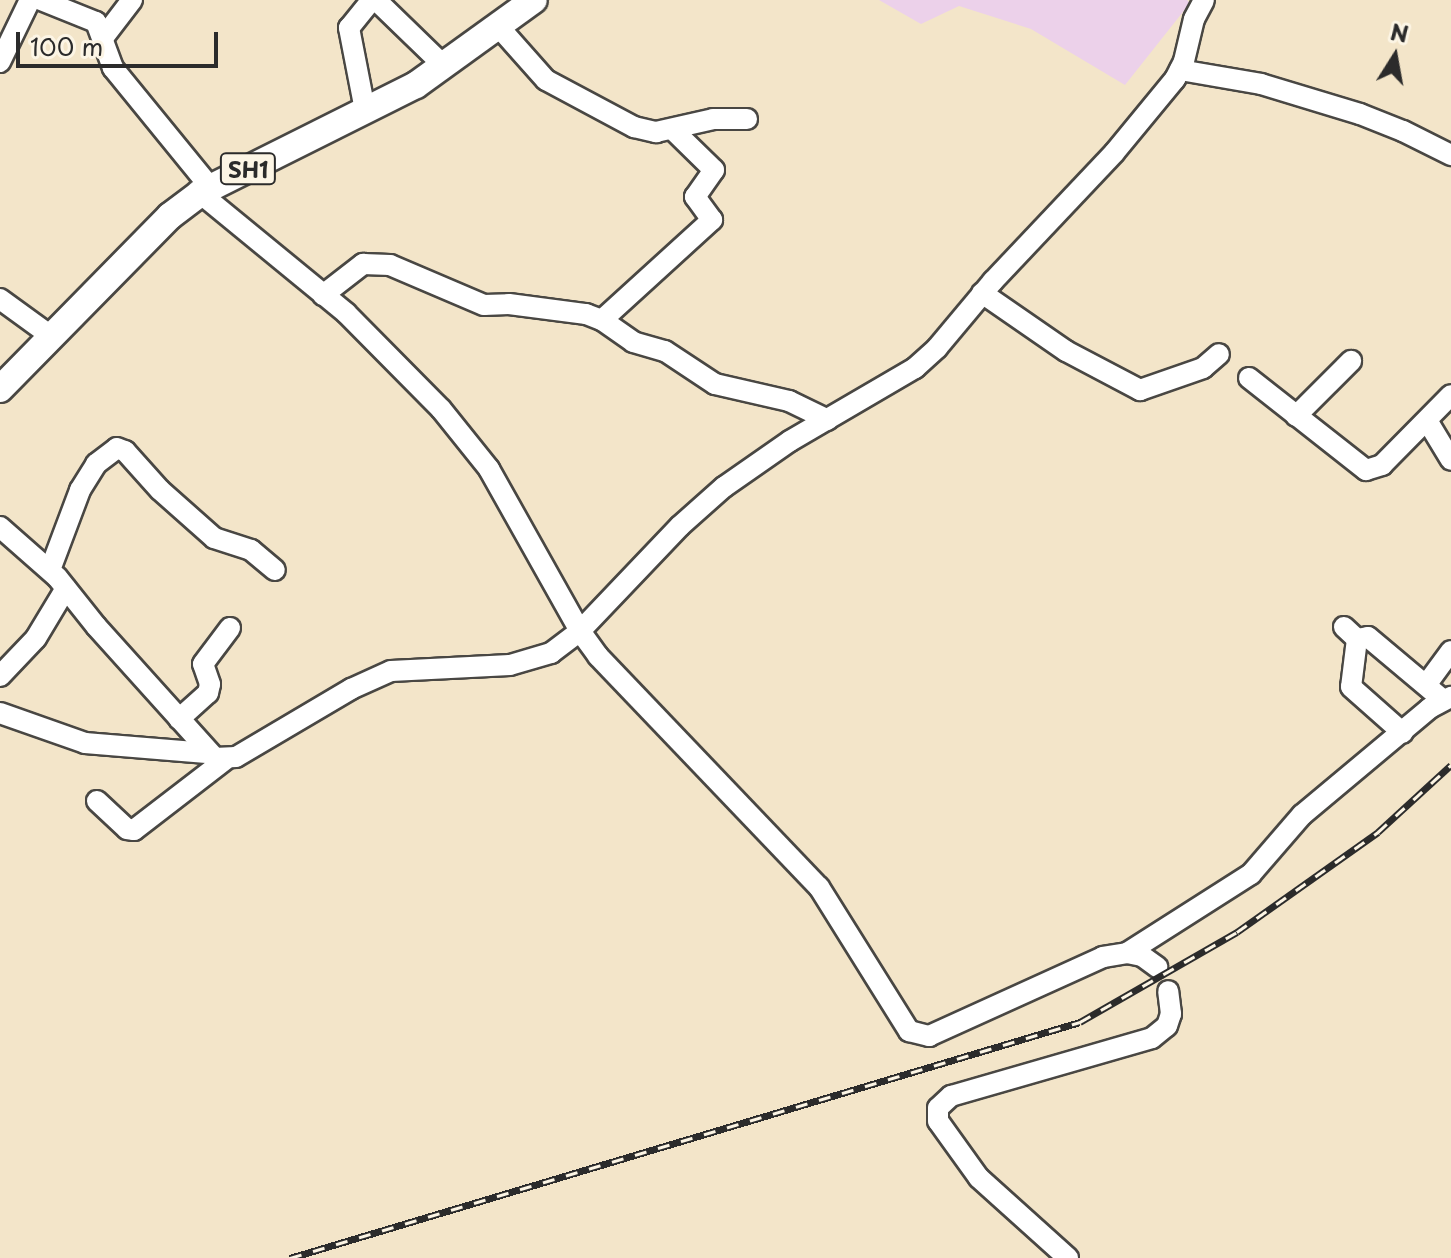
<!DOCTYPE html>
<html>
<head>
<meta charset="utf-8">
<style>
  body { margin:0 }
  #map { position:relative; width:1451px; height:1258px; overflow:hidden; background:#f3e5c9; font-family:"Playpen Sans",sans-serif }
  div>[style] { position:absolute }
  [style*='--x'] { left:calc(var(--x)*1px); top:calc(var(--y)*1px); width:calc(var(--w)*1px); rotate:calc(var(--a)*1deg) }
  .built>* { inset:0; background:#ecd1ea }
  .roads { filter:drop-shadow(2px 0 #494743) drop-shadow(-2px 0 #494743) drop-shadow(0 2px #494743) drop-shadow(0 -2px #494743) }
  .minor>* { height:20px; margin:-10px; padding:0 10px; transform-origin:10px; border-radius:10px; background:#fff }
  .major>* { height:26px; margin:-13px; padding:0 13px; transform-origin:13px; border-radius:13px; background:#fff }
  .rail>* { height:7px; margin-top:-3.5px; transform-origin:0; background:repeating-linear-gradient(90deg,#fcf5e5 0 12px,#2b2b2b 0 24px); box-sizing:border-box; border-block:2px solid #2b2b2b }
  span { translate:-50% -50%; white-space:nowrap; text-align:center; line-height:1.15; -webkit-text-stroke:7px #fcf5e5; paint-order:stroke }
  .shield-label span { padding:2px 6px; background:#fcf5e5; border:2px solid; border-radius:6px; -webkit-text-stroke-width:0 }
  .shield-label { font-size:22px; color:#2b2b2b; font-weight:700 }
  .north { position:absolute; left:1355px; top:16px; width:80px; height:80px; -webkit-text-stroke:6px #fcf5e5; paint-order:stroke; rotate:11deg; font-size:22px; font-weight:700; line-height:32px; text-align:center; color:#2b2b2b }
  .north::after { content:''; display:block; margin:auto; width:28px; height:36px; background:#2b2b2b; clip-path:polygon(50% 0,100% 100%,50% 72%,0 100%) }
  .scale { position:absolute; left:16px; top:32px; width:202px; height:36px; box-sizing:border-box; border:4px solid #2b2b2b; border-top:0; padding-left:10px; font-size:24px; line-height:28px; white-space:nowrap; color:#2b2b2b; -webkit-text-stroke:6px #fcf5e5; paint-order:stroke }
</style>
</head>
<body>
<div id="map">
  <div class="built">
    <i style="clip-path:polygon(879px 0,1187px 0,1190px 3px,1125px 85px,1031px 29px,959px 6px,921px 24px)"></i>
  </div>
  <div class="roads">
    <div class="minor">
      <i style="--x:41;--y:0;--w:59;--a:21.8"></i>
      <i style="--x:96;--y:22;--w:49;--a:69.7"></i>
      <i style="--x:113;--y:68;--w:155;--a:50.8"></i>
      <i style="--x:376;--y:0;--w:95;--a:44.1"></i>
      <i style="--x:498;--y:26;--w:72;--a:48.4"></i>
      <i style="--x:546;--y:80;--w:100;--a:28.1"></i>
      <i style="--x:634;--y:127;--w:23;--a:13"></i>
      <i style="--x:656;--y:132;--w:58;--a:-12.8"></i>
      <i style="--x:713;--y:119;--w:34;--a:0"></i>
      <i style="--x:103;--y:38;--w:48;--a:-52.7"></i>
      <i style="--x:0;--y:62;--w:69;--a:-64.2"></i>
      <i style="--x:1180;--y:70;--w:82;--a:9.8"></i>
      <i style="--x:1261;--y:84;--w:103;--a:16.9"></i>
      <i style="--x:1360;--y:114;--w:46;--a:21.6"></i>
      <i style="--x:1403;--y:131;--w:54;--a:26.6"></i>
      <i style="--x:365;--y:110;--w:84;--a:-101"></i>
      <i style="--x:349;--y:28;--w:36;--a:-51"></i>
      <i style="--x:200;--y:193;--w:189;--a:39.4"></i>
      <i style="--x:346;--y:313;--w:135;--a:45.3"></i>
      <i style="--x:441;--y:409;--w:77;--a:51.3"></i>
      <i style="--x:489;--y:469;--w:186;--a:60.7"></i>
      <i style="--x:580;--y:631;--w:31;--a:54"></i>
      <i style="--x:598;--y:656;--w:320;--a:46.3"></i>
      <i style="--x:819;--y:887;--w:170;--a:58"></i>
      <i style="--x:909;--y:1031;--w:21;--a:14"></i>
      <i style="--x:929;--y:1036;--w:191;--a:-24.4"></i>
      <i style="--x:1103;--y:957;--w:24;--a:-9"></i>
      <i style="--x:1127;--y:953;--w:15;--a:11"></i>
      <i style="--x:1142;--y:956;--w:19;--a:36"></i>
      <i style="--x:982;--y:293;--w:102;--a:34.6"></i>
      <i style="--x:1066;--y:351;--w:84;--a:27.8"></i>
      <i style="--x:1140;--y:390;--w:67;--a:-19.2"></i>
      <i style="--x:1203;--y:368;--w:21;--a:-41"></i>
      <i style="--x:323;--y:295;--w:51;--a:-37.8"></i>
      <i style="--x:363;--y:264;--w:27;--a:2"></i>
      <i style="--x:390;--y:265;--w:102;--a:23.1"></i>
      <i style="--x:484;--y:305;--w:25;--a:-2"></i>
      <i style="--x:509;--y:304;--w:78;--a:7.4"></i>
      <i style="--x:586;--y:314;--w:17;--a:21"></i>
      <i style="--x:602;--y:320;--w:38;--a:35"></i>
      <i style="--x:633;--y:342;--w:33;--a:16"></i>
      <i style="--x:665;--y:351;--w:60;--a:33.4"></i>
      <i style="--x:715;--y:384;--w:76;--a:12.9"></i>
      <i style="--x:789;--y:401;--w:43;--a:26"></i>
      <i style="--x:0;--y:299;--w:63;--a:36"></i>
      <i style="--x:602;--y:320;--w:149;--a:-42.3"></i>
      <i style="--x:712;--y:220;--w:29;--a:-126"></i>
      <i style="--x:695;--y:197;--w:33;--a:-55"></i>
      <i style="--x:714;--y:170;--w:57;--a:-135.7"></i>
      <i style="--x:1249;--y:378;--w:149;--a:38.2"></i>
      <i style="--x:1366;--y:470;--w:17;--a:-17"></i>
      <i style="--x:1382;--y:465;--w:98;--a:-45.4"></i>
      <i style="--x:1296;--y:416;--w:78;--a:-45"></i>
      <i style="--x:1428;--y:422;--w:44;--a:58.8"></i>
      <i style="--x:0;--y:527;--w:76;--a:41.3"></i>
      <i style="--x:57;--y:577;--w:63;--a:51.5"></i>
      <i style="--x:96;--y:626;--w:178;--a:48"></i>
      <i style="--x:215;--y:758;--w:21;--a:-3"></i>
      <i style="--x:236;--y:757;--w:134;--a:-30.6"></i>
      <i style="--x:351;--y:689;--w:44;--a:-24.2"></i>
      <i style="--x:391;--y:671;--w:119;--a:-2.9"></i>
      <i style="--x:510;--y:665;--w:43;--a:-16.3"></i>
      <i style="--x:551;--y:653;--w:36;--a:-37"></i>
      <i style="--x:580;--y:631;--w:145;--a:-46.4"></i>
      <i style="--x:680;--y:526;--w:59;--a:-41.6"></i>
      <i style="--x:724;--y:487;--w:80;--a:-34.9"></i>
      <i style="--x:790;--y:441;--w:145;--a:-30.3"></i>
      <i style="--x:915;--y:368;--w:30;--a:-42"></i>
      <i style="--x:937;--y:348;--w:87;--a:-50.1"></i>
      <i style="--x:993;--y:281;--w:176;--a:-46.6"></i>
      <i style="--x:1114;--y:153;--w:96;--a:-50.5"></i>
      <i style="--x:1175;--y:79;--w:20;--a:-63"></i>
      <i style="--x:1184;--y:61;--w:43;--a:-76.6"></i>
      <i style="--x:1194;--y:19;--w:21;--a:-62"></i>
      <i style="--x:50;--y:570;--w:85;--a:-69.4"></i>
      <i style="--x:80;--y:490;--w:31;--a:-58"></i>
      <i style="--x:96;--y:464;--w:26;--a:-37"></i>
      <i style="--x:117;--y:448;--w:9;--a:21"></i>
      <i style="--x:125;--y:451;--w:52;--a:48.1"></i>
      <i style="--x:160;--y:490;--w:72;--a:41.6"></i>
      <i style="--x:214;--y:538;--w:39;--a:18"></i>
      <i style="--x:251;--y:550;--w:31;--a:40"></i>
      <i style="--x:1344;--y:627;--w:18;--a:43"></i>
      <i style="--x:1357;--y:639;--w:11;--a:-10"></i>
      <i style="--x:1368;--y:637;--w:98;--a:40"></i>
      <i style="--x:1357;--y:639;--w:48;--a:97.1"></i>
      <i style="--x:1351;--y:687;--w:69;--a:41.5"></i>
      <i style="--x:0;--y:676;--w:52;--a:-46.5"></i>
      <i style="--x:36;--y:638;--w:58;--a:-59"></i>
      <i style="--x:1426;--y:685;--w:42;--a:-53.7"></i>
      <i style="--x:0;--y:713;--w:90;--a:19.4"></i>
      <i style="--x:85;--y:743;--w:122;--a:4.7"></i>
      <i style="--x:179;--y:719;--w:39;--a:-42"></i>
      <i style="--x:208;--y:693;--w:9;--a:-77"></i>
      <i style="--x:210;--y:684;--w:21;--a:-109"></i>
      <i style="--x:203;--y:664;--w:45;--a:-53.1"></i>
      <i style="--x:97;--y:801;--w:41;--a:43"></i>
      <i style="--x:127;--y:829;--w:7;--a:8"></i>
      <i style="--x:134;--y:830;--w:115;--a:-37.6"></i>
      <i style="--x:1127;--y:953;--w:147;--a:-32.5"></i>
      <i style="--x:1251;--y:874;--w:78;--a:-49.2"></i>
      <i style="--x:1302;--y:815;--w:167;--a:-39.9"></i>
      <i style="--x:1430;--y:708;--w:24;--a:-28"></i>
      <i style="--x:1068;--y:1258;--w:120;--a:-138"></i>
      <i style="--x:979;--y:1178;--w:70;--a:-125.7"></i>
      <i style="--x:938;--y:1121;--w:13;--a:-90"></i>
      <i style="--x:938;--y:1108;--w:18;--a:-43"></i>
      <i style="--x:951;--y:1096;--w:209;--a:-16.1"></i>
      <i style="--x:1152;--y:1038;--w:19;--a:-39"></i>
      <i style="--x:1167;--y:1026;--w:13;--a:-72"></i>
      <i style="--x:1171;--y:1014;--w:23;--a:-97"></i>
    </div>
    <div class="major">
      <i style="--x:0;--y:389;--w:243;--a:-45.5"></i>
      <i style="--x:170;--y:216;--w:38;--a:-37"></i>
      <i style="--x:200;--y:193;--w:241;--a:-26.6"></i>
      <i style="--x:416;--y:85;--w:145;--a:-35.8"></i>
    </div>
  </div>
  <div class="rail">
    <i style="--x:290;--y:1258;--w:824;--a:-16.63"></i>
    <i style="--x:1080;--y:1022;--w:181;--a:-29.8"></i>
    <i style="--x:1237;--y:932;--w:173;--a:-35.3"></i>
    <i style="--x:1378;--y:832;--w:99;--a:-42.5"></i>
  </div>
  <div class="shield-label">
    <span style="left:248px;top:169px">SH1</span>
  </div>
  <div class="north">N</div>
  <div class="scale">100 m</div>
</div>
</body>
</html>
